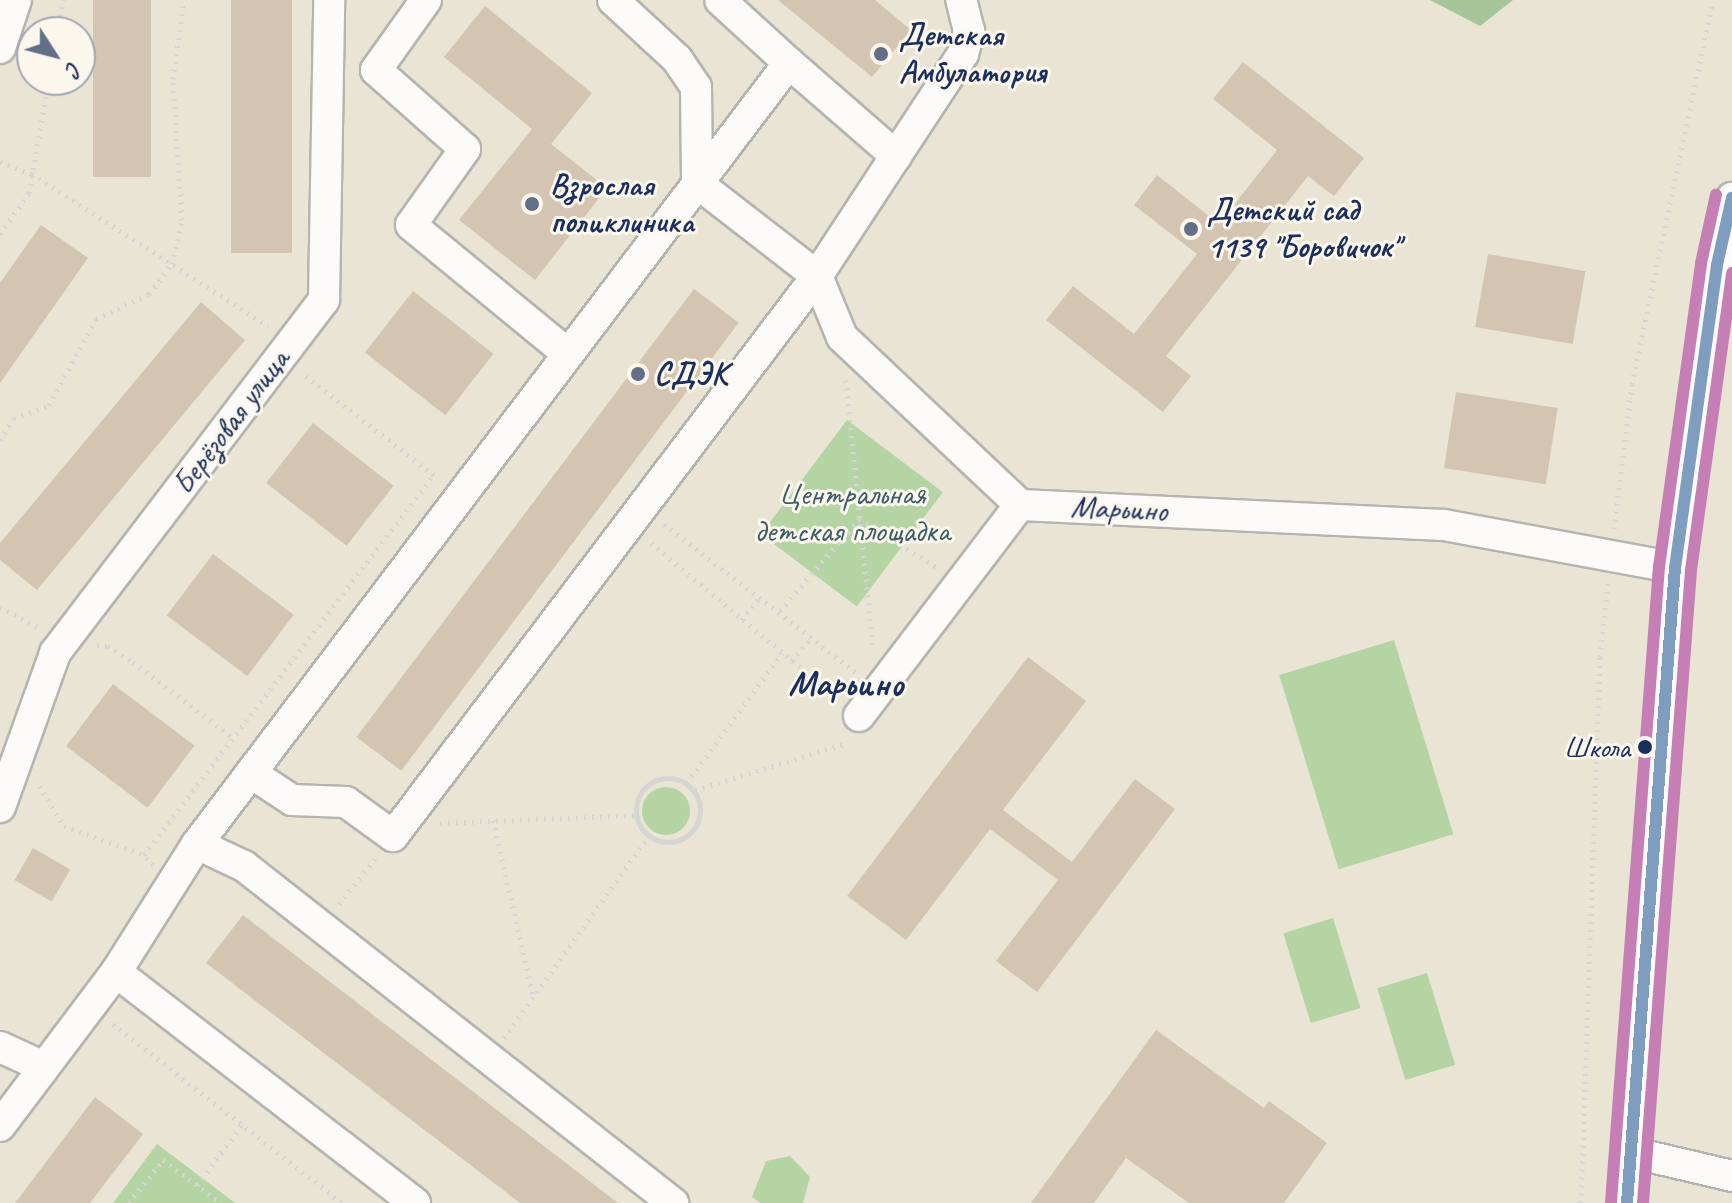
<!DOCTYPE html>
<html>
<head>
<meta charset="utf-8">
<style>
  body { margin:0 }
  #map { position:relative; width:1732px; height:1203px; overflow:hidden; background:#eae4d4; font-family:Caveat,sans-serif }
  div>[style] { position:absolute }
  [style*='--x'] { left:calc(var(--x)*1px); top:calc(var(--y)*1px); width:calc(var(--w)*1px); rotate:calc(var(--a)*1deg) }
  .green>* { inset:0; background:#b4d4a4; transform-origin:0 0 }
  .round { border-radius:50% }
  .forest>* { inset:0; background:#a6c59b }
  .building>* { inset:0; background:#d3c5b2; transform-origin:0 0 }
  .path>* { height:5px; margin-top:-2.5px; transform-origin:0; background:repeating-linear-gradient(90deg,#d5d5d3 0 2px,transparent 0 8px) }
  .path>.ring { margin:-2.5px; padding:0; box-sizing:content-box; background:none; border:5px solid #d5d5d3; border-radius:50% }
  .roads { filter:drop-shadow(2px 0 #b6b4af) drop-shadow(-2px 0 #b6b4af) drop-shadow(0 2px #b6b4af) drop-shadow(0 -2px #b6b4af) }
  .minor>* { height:30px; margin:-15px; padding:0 15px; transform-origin:15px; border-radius:15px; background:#fcfbf9 }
  .bus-1>* { height:12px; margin:-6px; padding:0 6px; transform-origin:6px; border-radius:6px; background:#7f9dbf }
  .bus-2>* { height:12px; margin:-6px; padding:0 6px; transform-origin:6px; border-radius:6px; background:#c67fb5 }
  .bus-3>* { height:12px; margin:-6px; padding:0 6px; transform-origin:6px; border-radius:6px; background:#c67fb5 }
  .dots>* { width:22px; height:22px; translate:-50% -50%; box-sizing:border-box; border:4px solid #fbf7ec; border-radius:50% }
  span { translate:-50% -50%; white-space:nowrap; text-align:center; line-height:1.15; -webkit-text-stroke:6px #fbf7ec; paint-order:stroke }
  .bus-label { font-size:30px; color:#1b2f5e }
  .right { translate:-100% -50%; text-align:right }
  .poi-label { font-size:32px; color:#1b2f5e; font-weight:700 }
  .left { translate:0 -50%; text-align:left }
  .street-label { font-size:32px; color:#1b2f5e }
  .park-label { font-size:32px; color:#3c5c67 }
  .quarter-label { font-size:36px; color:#1b2f5e; font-weight:700 }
  .north { position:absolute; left:16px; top:16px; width:80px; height:80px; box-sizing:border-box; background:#fbf7ec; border:2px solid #a1a7b3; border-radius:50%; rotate:126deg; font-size:22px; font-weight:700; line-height:32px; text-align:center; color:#1b2f5e }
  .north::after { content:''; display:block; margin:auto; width:28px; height:36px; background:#636e87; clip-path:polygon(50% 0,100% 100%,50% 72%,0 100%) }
</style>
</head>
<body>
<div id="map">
  <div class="green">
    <i style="left:847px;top:420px;width:120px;height:143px;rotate:37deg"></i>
    <i style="left:1394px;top:640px;width:203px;height:120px;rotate:73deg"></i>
    <i class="round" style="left:642px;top:787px;width:48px;height:48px"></i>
    <i style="left:1333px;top:918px;width:94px;height:52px;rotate:73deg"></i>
    <i style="left:1427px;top:973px;width:96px;height:52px;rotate:73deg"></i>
    <i style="clip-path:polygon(157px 1144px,235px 1203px,113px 1203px)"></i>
    <i style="clip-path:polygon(790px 1156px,810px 1177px,803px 1203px,760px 1203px,752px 1197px,766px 1161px)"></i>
  </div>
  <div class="forest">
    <i style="clip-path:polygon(1430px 0,1513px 0,1480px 26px)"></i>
  </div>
  <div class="building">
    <i style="left:93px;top:0;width:58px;height:177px"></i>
    <i style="left:231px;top:0;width:61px;height:253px"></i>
    <i style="clip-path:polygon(778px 0,875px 0,911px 30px,872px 77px)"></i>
    <i style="clip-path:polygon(485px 6px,592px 93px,551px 144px,607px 188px,535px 280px,459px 220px,532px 129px,444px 57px)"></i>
    <i style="clip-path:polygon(1243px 62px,1364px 158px,1334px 196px,1308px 176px,1166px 356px,1191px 376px,1163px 412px,1046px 320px,1073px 286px,1134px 334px,1197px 254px,1134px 205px,1157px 175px,1219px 224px,1277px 150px,1213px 99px)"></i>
    <i style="clip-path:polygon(41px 225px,88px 258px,0 383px,0 283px)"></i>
    <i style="left:1488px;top:254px;width:99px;height:74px;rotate:10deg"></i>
    <i style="left:694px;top:289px;width:56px;height:561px;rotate:37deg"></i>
    <i style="left:413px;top:291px;width:102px;height:78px;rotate:38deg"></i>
    <i style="clip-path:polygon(201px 302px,245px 340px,37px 590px,0 560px,0 543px)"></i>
    <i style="left:1456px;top:392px;width:103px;height:77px;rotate:9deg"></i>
    <i style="left:313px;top:423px;width:102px;height:76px;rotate:38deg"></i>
    <i style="left:213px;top:554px;width:101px;height:77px;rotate:37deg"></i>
    <i style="clip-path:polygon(1028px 657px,1086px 701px,1003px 810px,1072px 862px,1135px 779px,1175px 809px,1037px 992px,996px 961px,1058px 880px,990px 829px,906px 940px,847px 896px)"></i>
    <i style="left:113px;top:684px;width:102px;height:78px;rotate:37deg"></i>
    <i style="left:33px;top:848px;width:43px;height:37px;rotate:30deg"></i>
    <i style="clip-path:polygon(243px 915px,618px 1203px,520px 1203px,206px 963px)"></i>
    <i style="clip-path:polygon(1156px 1030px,1264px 1108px,1269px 1101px,1327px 1143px,1284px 1203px,1189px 1203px,1126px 1158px,1094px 1203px,1031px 1203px)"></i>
    <i style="clip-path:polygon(95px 1097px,143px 1134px,90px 1203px,15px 1203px)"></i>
  </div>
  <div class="path">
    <i style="--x:57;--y:32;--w:33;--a:-79"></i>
    <i style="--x:0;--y:162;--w:34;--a:21"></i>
    <i style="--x:32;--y:174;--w:281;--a:32.8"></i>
    <i style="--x:0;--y:234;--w:50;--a:-54.7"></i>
    <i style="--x:29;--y:193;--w:115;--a:-80"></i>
    <i style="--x:846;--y:380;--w:270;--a:84.3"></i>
    <i style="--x:0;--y:440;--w:26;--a:-58"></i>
    <i style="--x:14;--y:418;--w:37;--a:-20"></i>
    <i style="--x:49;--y:405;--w:98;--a:-61.3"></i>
    <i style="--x:96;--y:319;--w:59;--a:-25.3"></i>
    <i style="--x:149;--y:294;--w:38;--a:-53"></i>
    <i style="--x:172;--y:264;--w:45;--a:-77.2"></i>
    <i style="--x:182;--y:220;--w:141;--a:-93.7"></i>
    <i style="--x:173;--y:79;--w:80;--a:-82.1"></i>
    <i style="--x:664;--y:524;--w:245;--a:37.7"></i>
    <i style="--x:1614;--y:529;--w:146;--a:-82.9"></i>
    <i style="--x:1632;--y:384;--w:392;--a:-78.1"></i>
    <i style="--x:651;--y:543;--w:241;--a:39.8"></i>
    <i style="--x:0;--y:607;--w:44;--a:28.3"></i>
    <i style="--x:780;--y:611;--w:121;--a:-49.3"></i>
    <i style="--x:859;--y:519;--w:93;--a:31.8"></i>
    <i style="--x:742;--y:620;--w:31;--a:-52"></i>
    <i style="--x:97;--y:645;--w:11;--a:5"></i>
    <i style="--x:108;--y:646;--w:30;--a:33"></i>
    <i style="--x:133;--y:662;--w:126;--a:37.2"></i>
    <i style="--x:792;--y:661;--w:31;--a:-50"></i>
    <i class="ring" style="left:636px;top:778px;width:59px;height:59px"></i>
    <i style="--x:687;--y:783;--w:161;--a:-53.8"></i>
    <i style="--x:39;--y:786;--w:47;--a:58"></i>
    <i style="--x:64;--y:826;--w:85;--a:19.9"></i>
    <i style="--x:695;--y:790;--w:160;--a:-17.1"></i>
    <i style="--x:493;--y:820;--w:180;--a:77.1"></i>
    <i style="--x:440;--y:823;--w:195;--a:-2.3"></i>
    <i style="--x:153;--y:865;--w:13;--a:-132"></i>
    <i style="--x:144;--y:855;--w:478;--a:-52.7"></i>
    <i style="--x:434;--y:475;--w:165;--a:-142.4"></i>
    <i style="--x:339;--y:904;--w:58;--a:-51.3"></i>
    <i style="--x:113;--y:1024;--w:291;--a:38"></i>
    <i style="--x:504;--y:1038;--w:247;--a:-54.4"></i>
    <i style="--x:197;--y:1185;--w:75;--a:-53.1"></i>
    <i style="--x:129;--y:1203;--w:55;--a:-51.7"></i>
    <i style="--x:163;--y:1160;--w:72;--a:36.6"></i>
    <i style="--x:1581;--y:1203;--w:546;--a:-88.01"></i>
    <i style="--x:1600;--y:657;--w:74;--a:-83.8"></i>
  </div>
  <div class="roads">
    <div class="minor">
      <i style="--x:426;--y:0;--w:86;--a:125.5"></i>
      <i style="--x:376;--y:70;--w:119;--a:41.6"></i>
      <i style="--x:465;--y:149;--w:93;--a:125.4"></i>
      <i style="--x:411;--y:225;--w:203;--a:39.4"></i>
      <i style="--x:613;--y:0;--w:87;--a:42.7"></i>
      <i style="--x:677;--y:59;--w:34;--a:56"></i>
      <i style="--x:696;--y:87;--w:96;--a:89.4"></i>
      <i style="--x:0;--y:48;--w:51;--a:-71.6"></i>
      <i style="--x:789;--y:63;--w:142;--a:41"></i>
      <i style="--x:697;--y:183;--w:152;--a:37.8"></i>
      <i style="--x:817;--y:276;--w:66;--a:67.7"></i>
      <i style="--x:842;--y:337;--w:245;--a:43.3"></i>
      <i style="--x:1020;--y:505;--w:424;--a:2.7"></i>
      <i style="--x:1444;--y:525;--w:235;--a:10.5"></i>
      <i style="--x:859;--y:716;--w:265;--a:-52.7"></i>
      <i style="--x:251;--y:773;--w:49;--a:33.4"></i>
      <i style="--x:292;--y:800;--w:54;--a:2.1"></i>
      <i style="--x:346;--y:802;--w:58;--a:35.9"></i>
      <i style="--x:393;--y:836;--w:702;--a:-52.87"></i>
      <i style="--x:817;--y:276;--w:266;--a:-56.7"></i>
      <i style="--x:963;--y:54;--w:24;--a:-75"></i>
      <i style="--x:969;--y:31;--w:32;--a:-104"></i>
      <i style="--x:0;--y:807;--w:164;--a:-70.3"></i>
      <i style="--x:55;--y:653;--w:444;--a:-52.7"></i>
      <i style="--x:324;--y:300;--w:300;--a:-89"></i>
      <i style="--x:197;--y:844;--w:52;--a:25.1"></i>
      <i style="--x:244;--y:866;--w:546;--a:38.15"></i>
      <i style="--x:116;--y:972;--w:378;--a:37.7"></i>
      <i style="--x:0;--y:1047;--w:48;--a:24.4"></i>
      <i style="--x:0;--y:1126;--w:193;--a:-53"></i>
      <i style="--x:116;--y:972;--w:151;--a:-57.7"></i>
      <i style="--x:197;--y:844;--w:980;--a:-52.84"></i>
      <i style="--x:789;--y:63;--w:93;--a:-137.6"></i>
      <i style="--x:1630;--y:1152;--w:105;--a:13.2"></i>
      <i style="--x:1627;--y:1203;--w:637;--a:-85.68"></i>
      <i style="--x:1675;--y:568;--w:306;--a:-82.1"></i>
      <i style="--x:1717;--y:265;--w:69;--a:-77.4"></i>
    </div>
  </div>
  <div class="bus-1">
    <i style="--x:1627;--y:1203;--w:637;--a:-85.68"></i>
    <i style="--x:1675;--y:568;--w:306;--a:-82.1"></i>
    <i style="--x:1717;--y:265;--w:69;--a:-77.4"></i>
  </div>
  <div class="bus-2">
    <i style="--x:1643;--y:1203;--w:635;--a:-85.66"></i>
    <i style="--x:1691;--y:570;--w:300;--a:-82.1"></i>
  </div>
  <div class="bus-3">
    <i style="--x:1611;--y:1202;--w:637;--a:-85.68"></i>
    <i style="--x:1659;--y:567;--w:307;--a:-82.1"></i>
    <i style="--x:1701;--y:263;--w:70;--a:-77.6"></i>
  </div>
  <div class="dots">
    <i style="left:881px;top:54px;background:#636e87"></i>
    <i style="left:532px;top:204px;background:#636e87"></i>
    <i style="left:1191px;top:229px;background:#636e87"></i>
    <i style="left:638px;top:374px;background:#636e87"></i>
    <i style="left:1645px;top:747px;background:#1b2f5e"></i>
  </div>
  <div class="bus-label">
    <span class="right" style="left:1630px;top:747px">Школа</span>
  </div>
  <div class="poi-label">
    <span class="left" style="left:899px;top:54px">Детская<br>Амбулатория</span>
    <span class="left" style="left:550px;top:204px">Взрослая<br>поликлиника</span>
    <span class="left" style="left:1207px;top:229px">Детский сад<br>1139 "Боровичок"</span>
    <span class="left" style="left:654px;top:374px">СДЭК</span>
  </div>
  <div class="street-label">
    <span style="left:231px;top:422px;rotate:-53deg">Берёзовая улица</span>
    <span style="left:1119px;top:509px;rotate:3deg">Марьино</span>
  </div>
  <div class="park-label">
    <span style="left:852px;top:513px">Центральная<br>детская площадка</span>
  </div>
  <div class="quarter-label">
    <span style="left:846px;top:684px">Марьино</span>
  </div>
  <div class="north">С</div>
</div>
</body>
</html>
